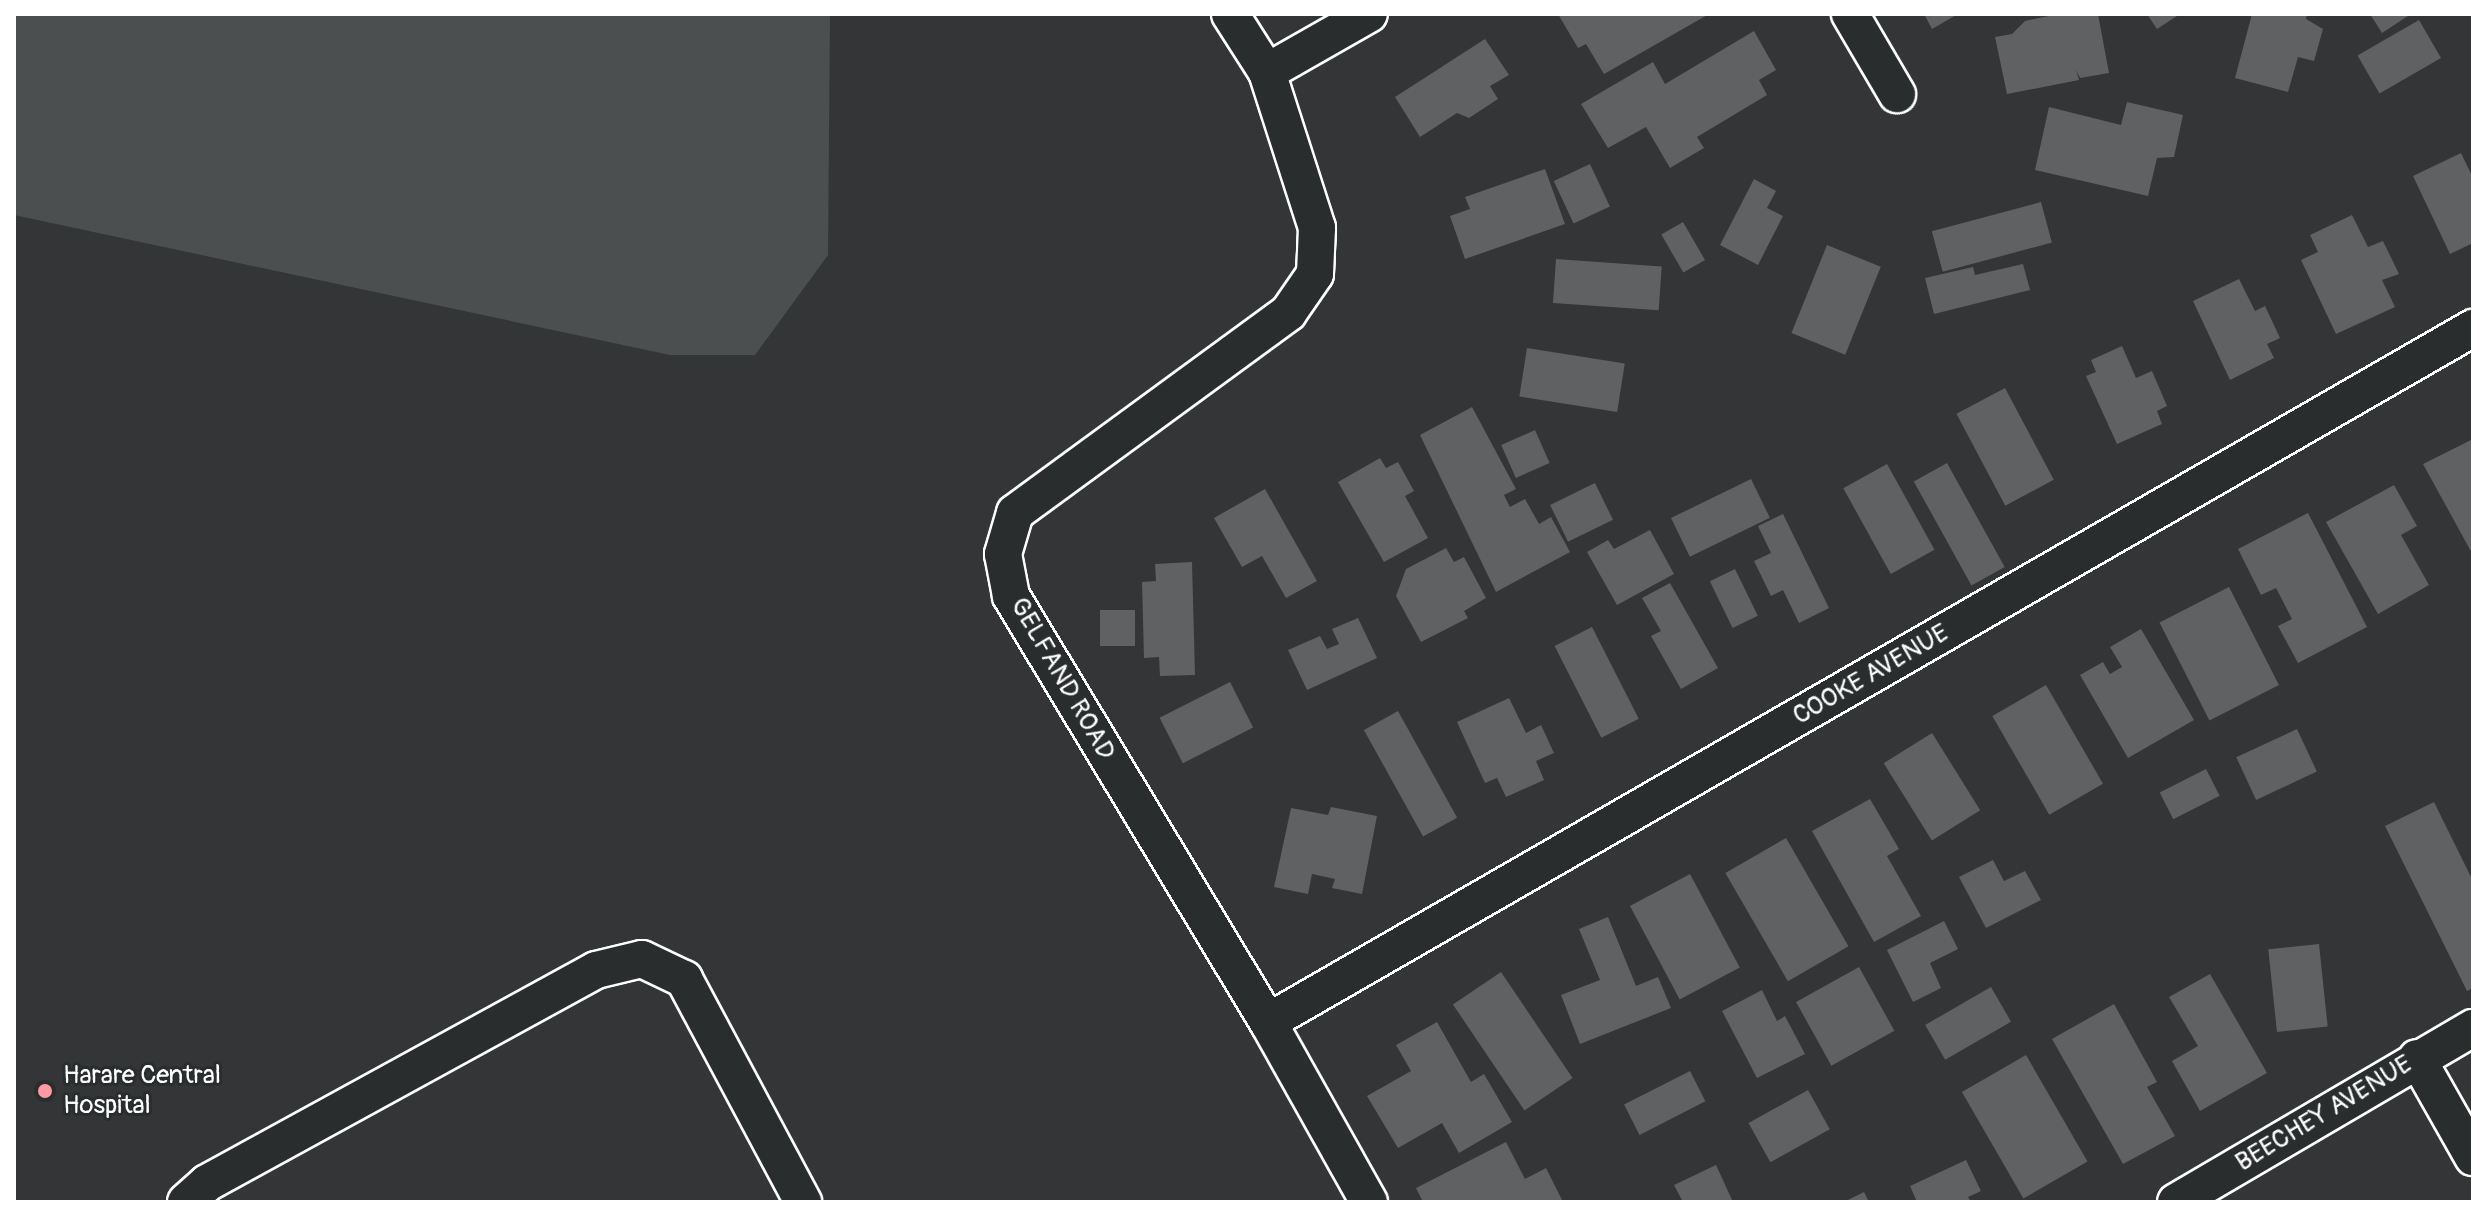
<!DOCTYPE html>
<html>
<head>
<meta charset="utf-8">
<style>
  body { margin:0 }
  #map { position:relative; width:2487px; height:1216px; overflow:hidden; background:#333536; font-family:Pangolin,sans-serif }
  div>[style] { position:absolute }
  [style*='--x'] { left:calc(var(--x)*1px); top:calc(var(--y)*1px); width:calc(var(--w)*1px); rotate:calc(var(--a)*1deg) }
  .green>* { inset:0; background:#4c4f50 }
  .building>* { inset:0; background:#5f6162; transform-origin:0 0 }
  .roads { filter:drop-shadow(2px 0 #fff) drop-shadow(-2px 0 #fff) drop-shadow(0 2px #fff) drop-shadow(0 -2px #fff) }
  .minor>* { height:36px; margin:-18px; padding:0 18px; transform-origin:18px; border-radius:18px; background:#2a2d2e }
  .dots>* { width:22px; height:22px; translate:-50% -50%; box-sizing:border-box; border:4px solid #2a2d2e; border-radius:50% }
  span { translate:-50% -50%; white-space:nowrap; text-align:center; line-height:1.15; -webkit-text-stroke:6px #2a2d2e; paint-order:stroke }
  .street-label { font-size:26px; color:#fff }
  .poi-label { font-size:26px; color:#fff }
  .left { translate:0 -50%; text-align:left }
  .frame { position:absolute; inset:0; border:16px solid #fff; pointer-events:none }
</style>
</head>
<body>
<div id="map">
  <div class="green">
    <i style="clip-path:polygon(14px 14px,830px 14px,828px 255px,755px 355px,670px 355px,14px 215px)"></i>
  </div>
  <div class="building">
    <i style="clip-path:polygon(1558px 14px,1709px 14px,1604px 74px,1586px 44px,1578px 48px)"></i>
    <i style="clip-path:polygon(1924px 14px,1958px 14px,1932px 29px)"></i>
    <i style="clip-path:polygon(2058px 14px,2098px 14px,2109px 73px,2080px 78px,2076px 70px,2079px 80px,2007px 94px,1995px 37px,2012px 34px,2025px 21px)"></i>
    <i style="clip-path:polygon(2147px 14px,2180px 14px,2157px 29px)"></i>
    <i style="clip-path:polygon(2252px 14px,2307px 14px,2306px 19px,2323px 29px,2314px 61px,2298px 57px,2288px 92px,2235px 78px)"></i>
    <i style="clip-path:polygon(2370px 14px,2411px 14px,2382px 33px)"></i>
    <i style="left:2419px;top:20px;width:44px;height:71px;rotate:60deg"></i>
    <i style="clip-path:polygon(1754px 31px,1776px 70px,1759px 80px,1767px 95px,1697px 137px,1704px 148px,1670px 168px,1646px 127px,1608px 148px,1581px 104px,1653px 62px,1665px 84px)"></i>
    <i style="clip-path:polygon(1485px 39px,1509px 75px,1490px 86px,1498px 99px,1469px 118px,1457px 113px,1420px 137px,1395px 97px)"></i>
    <i style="clip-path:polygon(2127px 102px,2183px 115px,2174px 157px,2157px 158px,2148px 196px,2035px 170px,2049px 107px,2121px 125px)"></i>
    <i style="clip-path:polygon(2461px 153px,2473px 178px,2473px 243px,2450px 254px,2413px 176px)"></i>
    <i style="left:1590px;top:164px;width:47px;height:40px;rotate:65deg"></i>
    <i style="clip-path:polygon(1545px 169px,1565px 224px,1465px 259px,1450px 216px,1470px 209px,1465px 197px)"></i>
    <i style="clip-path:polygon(1754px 179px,1776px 191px,1767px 208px,1783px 216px,1758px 265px,1720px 245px)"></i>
    <i style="left:2041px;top:202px;width:42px;height:113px;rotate:75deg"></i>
    <i style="clip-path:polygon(2352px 215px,2368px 247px,2383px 241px,2399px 274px,2382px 280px,2395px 307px,2336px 334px,2301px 260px,2318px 252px,2310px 235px)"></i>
    <i style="left:1683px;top:222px;width:44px;height:25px;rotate:60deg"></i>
    <i style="left:1827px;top:245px;width:58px;height:95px;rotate:22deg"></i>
    <i style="left:1556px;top:259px;width:106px;height:44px;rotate:4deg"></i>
    <i style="clip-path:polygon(2023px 264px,2030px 290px,1934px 314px,1925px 278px,1973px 267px,1975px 275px)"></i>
    <i style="clip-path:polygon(2239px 279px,2255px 311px,2265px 306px,2280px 338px,2267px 344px,2274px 358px,2230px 380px,2193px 301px)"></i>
    <i style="clip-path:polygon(2122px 346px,2136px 378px,2152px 371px,2167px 406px,2157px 411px,2162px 424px,2117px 444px,2086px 376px,2096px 372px,2091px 360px)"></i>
    <i style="left:1527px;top:348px;width:99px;height:49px;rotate:9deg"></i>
    <i style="left:2005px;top:388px;width:104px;height:55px;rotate:62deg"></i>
    <i style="clip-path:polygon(1472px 407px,1516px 489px,1504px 495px,1510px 507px,1525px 499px,1539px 524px,1551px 517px,1570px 552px,1496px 592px,1420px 435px)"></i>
    <i style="left:1535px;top:430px;width:36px;height:37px;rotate:66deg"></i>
    <i style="clip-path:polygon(2473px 439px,2473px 555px,2423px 464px)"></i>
    <i style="clip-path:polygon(1380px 458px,1386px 468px,1398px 462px,1414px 491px,1405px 496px,1428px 538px,1384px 562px,1338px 482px)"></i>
    <i style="left:1947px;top:463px;width:119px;height:38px;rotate:61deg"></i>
    <i style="left:1887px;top:464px;width:98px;height:50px;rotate:61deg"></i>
    <i style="left:1751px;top:479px;width:43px;height:89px;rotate:64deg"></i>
    <i style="left:1595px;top:483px;width:41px;height:50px;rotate:64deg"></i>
    <i style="clip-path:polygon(2394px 485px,2417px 526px,2401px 535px,2429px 585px,2378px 614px,2326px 522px)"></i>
    <i style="clip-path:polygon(1265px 489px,1317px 581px,1286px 598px,1262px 556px,1242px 567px,1214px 518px)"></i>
    <i style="clip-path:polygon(2308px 513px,2367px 627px,2298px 663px,2278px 626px,2292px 619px,2276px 588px,2261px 595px,2238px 549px)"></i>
    <i style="clip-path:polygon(1783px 514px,1829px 608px,1799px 623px,1783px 590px,1771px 596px,1754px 561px,1771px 553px,1758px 526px)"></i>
    <i style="clip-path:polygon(1650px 530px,1674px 574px,1617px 605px,1587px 552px,1608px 540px,1614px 549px)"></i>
    <i style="clip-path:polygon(1446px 548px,1454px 562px,1464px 557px,1486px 598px,1464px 611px,1468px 618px,1421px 642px,1396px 596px,1406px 569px)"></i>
    <i style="clip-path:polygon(1192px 562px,1195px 675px,1160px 676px,1159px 657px,1144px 658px,1142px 582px,1156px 581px,1155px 564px)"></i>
    <i style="left:1735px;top:569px;width:52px;height:28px;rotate:64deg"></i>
    <i style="clip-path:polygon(1670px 583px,1718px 668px,1681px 689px,1651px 636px,1661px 631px,1642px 598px)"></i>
    <i style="left:2229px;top:587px;width:110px;height:78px;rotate:63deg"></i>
    <i style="left:1100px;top:610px;width:35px;height:36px"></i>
    <i style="clip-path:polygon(1358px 618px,1377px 658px,1307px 690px,1288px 650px,1320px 636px,1327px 649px,1339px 644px,1332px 629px)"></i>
    <i style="left:1592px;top:627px;width:103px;height:42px;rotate:63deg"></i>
    <i style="clip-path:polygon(2141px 629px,2194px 720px,2128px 758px,2080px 675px,2103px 662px,2110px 674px,2122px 667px,2110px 647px)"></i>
    <i style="left:1230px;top:682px;width:51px;height:79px;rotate:63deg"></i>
    <i style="left:2046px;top:685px;width:114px;height:62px;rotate:60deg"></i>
    <i style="clip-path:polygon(1509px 698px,1526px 733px,1541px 725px,1554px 753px,1536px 761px,1544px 780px,1506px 797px,1497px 778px,1485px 783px,1457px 722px)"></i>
    <i style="left:1398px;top:711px;width:122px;height:39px;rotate:61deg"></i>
    <i style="left:2297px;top:729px;width:47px;height:67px;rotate:65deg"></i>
    <i style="left:1932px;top:733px;width:91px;height:57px;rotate:58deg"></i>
    <i style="left:2206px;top:769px;width:30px;height:52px;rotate:63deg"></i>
    <i style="clip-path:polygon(1870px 799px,1899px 849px,1887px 856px,1921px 916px,1874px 942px,1812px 831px)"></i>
    <i style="clip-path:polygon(2434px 802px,2473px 881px,2473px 988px,2467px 991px,2385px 826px)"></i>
    <i style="clip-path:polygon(1331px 807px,1377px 816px,1362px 894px,1332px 888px,1335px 879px,1312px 874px,1308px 894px,1274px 887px,1291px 808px,1328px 815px)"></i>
    <i style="left:1786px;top:838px;width:125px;height:70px;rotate:60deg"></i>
    <i style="clip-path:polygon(1993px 860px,2004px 881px,2025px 871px,2041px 900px,1986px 928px,1959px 877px)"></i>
    <i style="left:1690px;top:874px;width:106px;height:68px;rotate:62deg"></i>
    <i style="clip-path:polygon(1608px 917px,1636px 986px,1658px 977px,1671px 1008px,1580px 1044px,1561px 995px,1600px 980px,1579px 929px)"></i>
    <i style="clip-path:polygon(1944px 921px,1958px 949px,1930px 963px,1941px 988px,1913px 1002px,1887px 950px)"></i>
    <i style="left:2319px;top:944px;width:83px;height:51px;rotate:84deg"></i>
    <i style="left:1859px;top:967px;width:73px;height:72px;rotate:61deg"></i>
    <i style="left:1501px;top:972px;width:128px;height:58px;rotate:56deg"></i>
    <i style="clip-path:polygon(2210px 974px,2267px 1073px,2200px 1111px,2172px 1061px,2198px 1046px,2169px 997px)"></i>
    <i style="left:1991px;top:987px;width:40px;height:76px;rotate:60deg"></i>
    <i style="clip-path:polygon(1762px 990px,1777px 1021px,1785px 1016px,1805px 1054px,1757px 1078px,1722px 1011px)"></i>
    <i style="clip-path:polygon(2114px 1004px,2157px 1082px,2147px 1087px,2175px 1136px,2123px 1164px,2052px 1039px)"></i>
    <i style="clip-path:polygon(1437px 1022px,1471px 1082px,1484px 1074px,1512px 1122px,1459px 1153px,1442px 1123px,1398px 1148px,1367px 1096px,1411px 1071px,1396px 1045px)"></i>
    <i style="left:2026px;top:1055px;width:123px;height:74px;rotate:60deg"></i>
    <i style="left:1690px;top:1071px;width:34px;height:74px;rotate:63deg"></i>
    <i style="left:1808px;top:1090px;width:45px;height:68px;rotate:61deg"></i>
    <i style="clip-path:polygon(1506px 1142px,1525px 1179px,1546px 1168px,1563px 1202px,1423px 1202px,1416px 1188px)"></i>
    <i style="clip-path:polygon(1966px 1160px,1981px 1191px,1968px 1197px,1971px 1202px,1917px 1202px,1910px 1186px)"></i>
    <i style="clip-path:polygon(1716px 1165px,1733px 1202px,1683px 1202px,1674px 1185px)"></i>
    <i style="clip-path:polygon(1864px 1192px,1869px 1202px,1844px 1202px)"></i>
  </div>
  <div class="roads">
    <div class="minor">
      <i style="--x:1230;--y:14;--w:69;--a:57.5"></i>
      <i style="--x:1267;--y:72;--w:164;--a:72.2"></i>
      <i style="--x:1317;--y:228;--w:46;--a:92.5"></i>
      <i style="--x:1315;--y:274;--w:47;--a:124.7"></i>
      <i style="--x:1288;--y:313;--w:338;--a:143.8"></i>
      <i style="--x:1015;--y:513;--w:43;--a:106.3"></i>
      <i style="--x:1003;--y:554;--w:43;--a:79.2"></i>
      <i style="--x:1011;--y:596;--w:498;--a:58.9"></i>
      <i style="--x:1268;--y:1022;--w:206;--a:60.7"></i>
      <i style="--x:1850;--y:14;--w:93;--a:59.6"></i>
      <i style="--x:1267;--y:72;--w:117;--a:-29.6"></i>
      <i style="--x:1268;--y:1022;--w:1391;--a:-29.94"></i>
      <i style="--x:2417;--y:1058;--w:114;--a:60.5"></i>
      <i style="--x:186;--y:1202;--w:28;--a:-42"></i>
      <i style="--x:207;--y:1183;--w:443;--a:-28.7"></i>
      <i style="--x:596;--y:970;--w:47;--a:-13.4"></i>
      <i style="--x:642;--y:959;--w:47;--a:25.5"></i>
      <i style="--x:684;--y:979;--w:253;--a:61.9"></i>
      <i style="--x:2176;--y:1202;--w:344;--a:-30.4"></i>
    </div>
  </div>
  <div class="dots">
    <i style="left:45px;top:1091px;background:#ff9aa2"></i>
  </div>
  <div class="street-label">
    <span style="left:1871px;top:675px;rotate:-30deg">COOKE AVENUE</span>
    <span style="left:1062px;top:679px;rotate:60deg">GELFAND ROAD</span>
    <span style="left:2324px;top:1114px;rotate:-31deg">BEECHEY AVENUE</span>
  </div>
  <div class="poi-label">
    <span class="left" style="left:63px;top:1091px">Harare Central<br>Hospital</span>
  </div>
  <div class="frame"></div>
</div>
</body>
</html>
